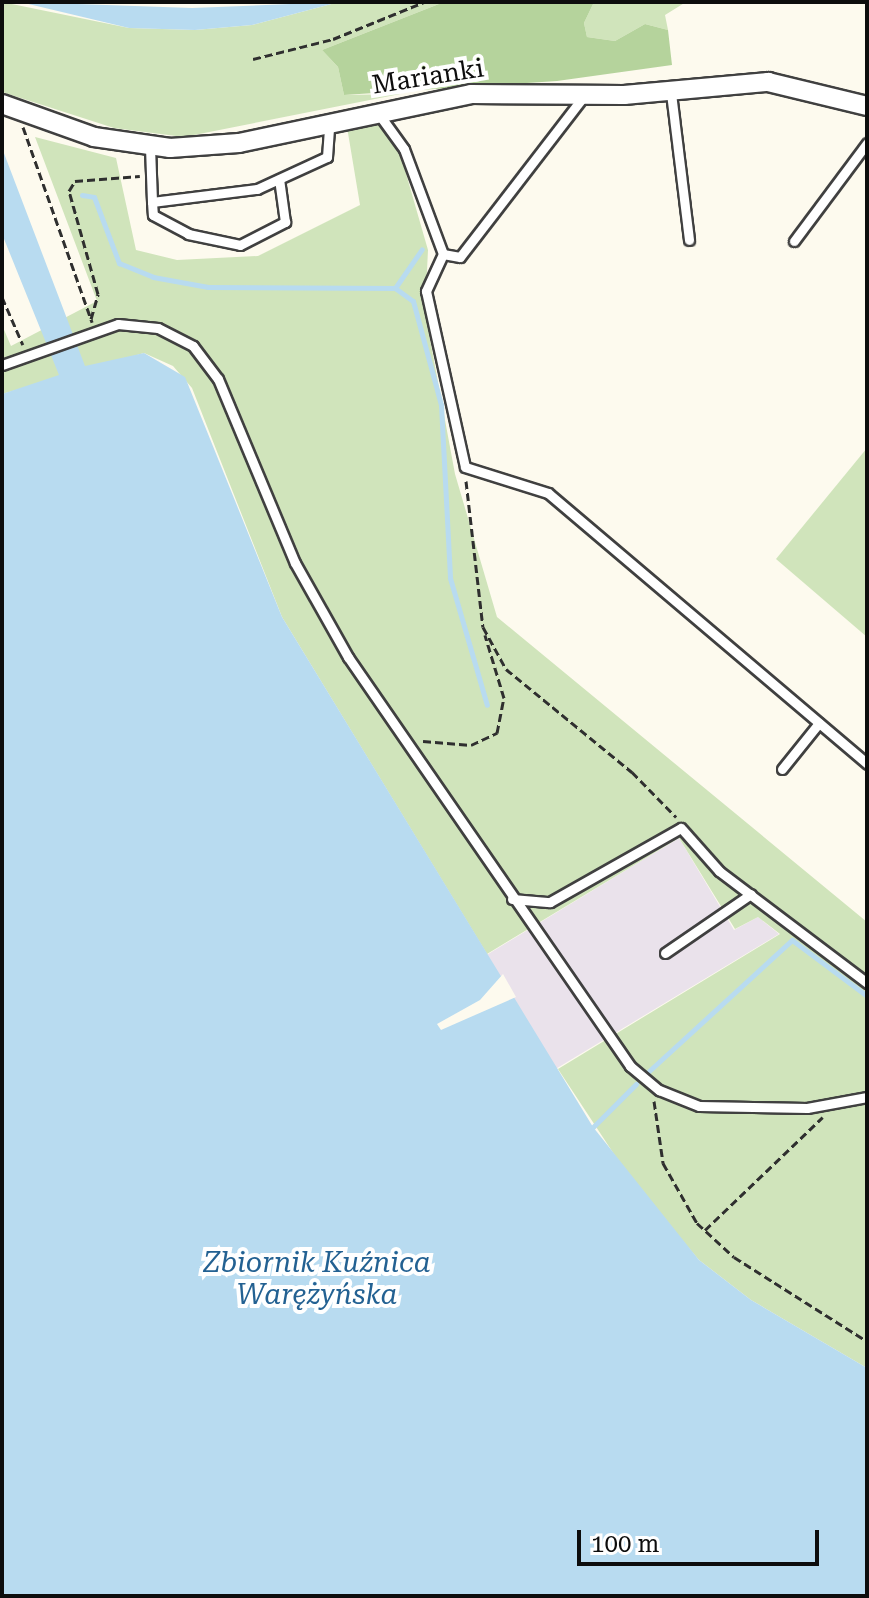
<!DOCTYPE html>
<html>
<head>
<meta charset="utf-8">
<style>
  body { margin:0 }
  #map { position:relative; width:869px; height:1598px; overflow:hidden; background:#fdfaee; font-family:"Roboto Serif",serif }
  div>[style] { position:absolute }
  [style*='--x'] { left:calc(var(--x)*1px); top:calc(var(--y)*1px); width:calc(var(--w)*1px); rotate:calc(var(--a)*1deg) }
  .industrial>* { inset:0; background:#eae2eb }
  .green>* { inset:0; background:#d0e4bb }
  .forest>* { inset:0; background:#b5d39c }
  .water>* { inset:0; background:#b8dbf0 }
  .pier>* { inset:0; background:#fdfaee }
  .stream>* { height:5px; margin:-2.5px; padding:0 2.5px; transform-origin:2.5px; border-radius:2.5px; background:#b8dbf0 }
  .path>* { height:3px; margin-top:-1.5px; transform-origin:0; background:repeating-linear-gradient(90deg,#2f2f2f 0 8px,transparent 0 12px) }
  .roads { filter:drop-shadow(2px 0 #404040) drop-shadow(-2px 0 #404040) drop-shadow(0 2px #404040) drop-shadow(0 -2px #404040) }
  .service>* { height:9px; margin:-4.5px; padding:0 4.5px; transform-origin:4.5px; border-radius:4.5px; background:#fff }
  .minor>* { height:18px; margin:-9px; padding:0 9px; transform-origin:9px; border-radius:9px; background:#fff }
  span { translate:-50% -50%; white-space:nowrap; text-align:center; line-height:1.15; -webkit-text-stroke:8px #fff; paint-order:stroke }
  .street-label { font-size:26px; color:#0d0d0d }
  .water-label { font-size:28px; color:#236192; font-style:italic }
  .frame { position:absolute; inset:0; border:4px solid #0d0d0d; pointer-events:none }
  .scale { position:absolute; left:577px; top:1530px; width:242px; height:36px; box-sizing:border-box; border:4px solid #0d0d0d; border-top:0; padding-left:10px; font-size:24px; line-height:28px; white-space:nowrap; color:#0d0d0d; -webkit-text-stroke:6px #fff; paint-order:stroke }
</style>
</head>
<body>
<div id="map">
  <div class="industrial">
    <i style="clip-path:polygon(679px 838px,734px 930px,758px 917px,779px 934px,491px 1108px,419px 996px)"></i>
  </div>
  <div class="green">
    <i style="clip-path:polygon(2px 2px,129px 28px,195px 30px,252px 25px,339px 2px,444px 2px,322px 50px,338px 67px,344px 95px,400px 94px,184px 137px,114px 128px,2px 92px)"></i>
    <i style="clip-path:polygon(594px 2px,686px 2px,665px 15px,668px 30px,645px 24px,615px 41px,587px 37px,584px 23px)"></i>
    <i style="clip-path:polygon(390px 118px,428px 250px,425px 312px,455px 474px,497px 617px,867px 922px,867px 1368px,751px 1300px,699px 1260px,631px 1180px,558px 1069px,780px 934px,758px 917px,735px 929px,679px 838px,487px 954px,282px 617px,192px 388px,173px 366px,144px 353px,2px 394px,2px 325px,11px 346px,97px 301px,35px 137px,116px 158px,136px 250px,177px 260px,258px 256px,360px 205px,347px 127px)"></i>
    <i style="clip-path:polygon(867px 448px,867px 637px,776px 559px)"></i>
  </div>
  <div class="forest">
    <i style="clip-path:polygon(444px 2px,594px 2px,584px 23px,587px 37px,615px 41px,645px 24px,668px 30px,672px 65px,557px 81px,344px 95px,338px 67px,322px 50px)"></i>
  </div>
  <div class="water">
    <i style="clip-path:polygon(20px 2px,192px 8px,339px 2px,252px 25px,195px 30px,129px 28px)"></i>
    <i style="clip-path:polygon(2px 148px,85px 366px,144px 353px,185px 377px,282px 617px,593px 1127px,699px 1260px,751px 1300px,867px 1368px,867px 1596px,2px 1596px,2px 394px,59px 375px,2px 234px)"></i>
  </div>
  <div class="pier">
    <i style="clip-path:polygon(503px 974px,516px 997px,441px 1030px,437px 1024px,480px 1000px)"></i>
  </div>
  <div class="stream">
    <i style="--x:82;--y:195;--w:12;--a:9"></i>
    <i style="--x:94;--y:197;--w:71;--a:69.3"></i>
    <i style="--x:119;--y:263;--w:37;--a:22"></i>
    <i style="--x:153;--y:277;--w:56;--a:10.3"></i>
    <i style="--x:208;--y:287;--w:187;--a:0.3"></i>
    <i style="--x:395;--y:288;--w:22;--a:36"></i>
    <i style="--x:413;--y:301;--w:108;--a:74.9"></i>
    <i style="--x:441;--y:405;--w:173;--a:87"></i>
    <i style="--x:450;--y:578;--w:132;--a:73.8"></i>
    <i style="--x:395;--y:288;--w:47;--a:-55.3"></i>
    <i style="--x:649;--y:1071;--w:194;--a:-42.5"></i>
    <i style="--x:792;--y:940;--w:94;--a:36.7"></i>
    <i style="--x:593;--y:1127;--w:61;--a:-45"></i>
  </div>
  <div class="path">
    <i style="--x:253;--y:59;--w:82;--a:-14"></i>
    <i style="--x:333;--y:39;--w:98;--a:-22.1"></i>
    <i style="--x:23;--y:127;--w:207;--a:70.5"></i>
    <i style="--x:2;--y:297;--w:52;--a:66.4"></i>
    <i style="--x:91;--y:319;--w:26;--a:-74"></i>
    <i style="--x:98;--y:294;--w:107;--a:-105.7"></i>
    <i style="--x:69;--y:191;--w:12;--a:-59"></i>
    <i style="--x:75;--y:181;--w:65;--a:-4.4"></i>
    <i style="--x:466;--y:481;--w:147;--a:83.4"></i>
    <i style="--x:483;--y:627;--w:48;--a:61.3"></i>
    <i style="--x:506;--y:669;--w:163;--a:39.3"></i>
    <i style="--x:632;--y:772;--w:63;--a:45.6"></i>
    <i style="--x:423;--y:741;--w:48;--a:4.8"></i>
    <i style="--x:471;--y:745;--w:29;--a:-25"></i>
    <i style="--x:497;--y:733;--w:36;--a:-79"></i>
    <i style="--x:504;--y:698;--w:66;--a:-106.8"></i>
    <i style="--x:654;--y:1101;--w:63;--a:81.7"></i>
    <i style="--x:663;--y:1163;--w:69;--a:60.5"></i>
    <i style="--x:697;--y:1223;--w:50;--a:42.6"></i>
    <i style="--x:734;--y:1257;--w:157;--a:32.3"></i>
    <i style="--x:705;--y:1230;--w:163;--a:-43.8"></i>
  </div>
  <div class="roads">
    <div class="service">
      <i style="--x:671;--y:93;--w:148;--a:83"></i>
      <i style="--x:378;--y:113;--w:44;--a:54.2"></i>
      <i style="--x:404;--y:149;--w:112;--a:69.6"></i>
      <i style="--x:443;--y:254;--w:41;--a:114.7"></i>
      <i style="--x:426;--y:291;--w:180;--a:77.5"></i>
      <i style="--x:465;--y:467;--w:87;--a:17.4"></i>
      <i style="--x:548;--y:493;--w:419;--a:40.3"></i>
      <i style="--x:150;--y:147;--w:55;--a:87.9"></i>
      <i style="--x:152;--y:202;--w:106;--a:-7.1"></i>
      <i style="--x:257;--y:189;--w:77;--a:-24.6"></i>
      <i style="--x:327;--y:157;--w:32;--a:-86"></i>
      <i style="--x:152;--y:202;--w:13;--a:86"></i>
      <i style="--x:153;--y:215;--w:40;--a:28"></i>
      <i style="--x:188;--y:234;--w:53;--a:11.9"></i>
      <i style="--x:240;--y:245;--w:51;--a:-27.1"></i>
      <i style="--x:285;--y:222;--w:43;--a:-97.9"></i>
      <i style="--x:794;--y:241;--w:122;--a:-53.3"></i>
      <i style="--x:443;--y:254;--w:17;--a:10"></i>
      <i style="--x:460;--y:257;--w:203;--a:-52.4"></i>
      <i style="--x:2;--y:365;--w:123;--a:-19.5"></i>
      <i style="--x:118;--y:324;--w:40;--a:5.7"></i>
      <i style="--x:158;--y:328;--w:39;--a:27"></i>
      <i style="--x:193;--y:346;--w:41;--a:52.9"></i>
      <i style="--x:218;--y:379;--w:199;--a:67.3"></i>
      <i style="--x:295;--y:563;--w:108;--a:60.6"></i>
      <i style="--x:348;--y:657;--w:497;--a:55.4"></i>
      <i style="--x:630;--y:1066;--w:38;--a:40"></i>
      <i style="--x:659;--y:1090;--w:43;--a:21.8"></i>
      <i style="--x:699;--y:1106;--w:108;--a:1.1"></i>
      <i style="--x:807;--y:1108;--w:61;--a:-10.4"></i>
      <i style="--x:782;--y:769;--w:59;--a:-51.2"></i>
      <i style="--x:512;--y:899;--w:38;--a:5"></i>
      <i style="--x:550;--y:902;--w:150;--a:-29.5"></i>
      <i style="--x:681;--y:828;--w:57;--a:48.5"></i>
      <i style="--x:719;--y:871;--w:186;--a:37.1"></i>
      <i style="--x:665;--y:953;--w:104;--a:-34.5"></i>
    </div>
    <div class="minor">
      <i style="--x:2;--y:104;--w:98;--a:19.7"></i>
      <i style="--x:94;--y:137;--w:77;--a:8.2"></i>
      <i style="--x:170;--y:148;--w:69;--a:-4.1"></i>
      <i style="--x:239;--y:143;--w:237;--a:-11.9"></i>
      <i style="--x:471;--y:94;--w:153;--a:0.4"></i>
      <i style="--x:624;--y:95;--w:145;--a:-5.2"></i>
      <i style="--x:768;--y:82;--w:102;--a:13.6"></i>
    </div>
  </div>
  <div class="street-label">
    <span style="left:428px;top:77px;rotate:-9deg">Marianki</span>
  </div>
  <div class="water-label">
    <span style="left:317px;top:1279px">Zbiornik Kuźnica<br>Warężyńska</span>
  </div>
  <div class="frame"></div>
  <div class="scale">100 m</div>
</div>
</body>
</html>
